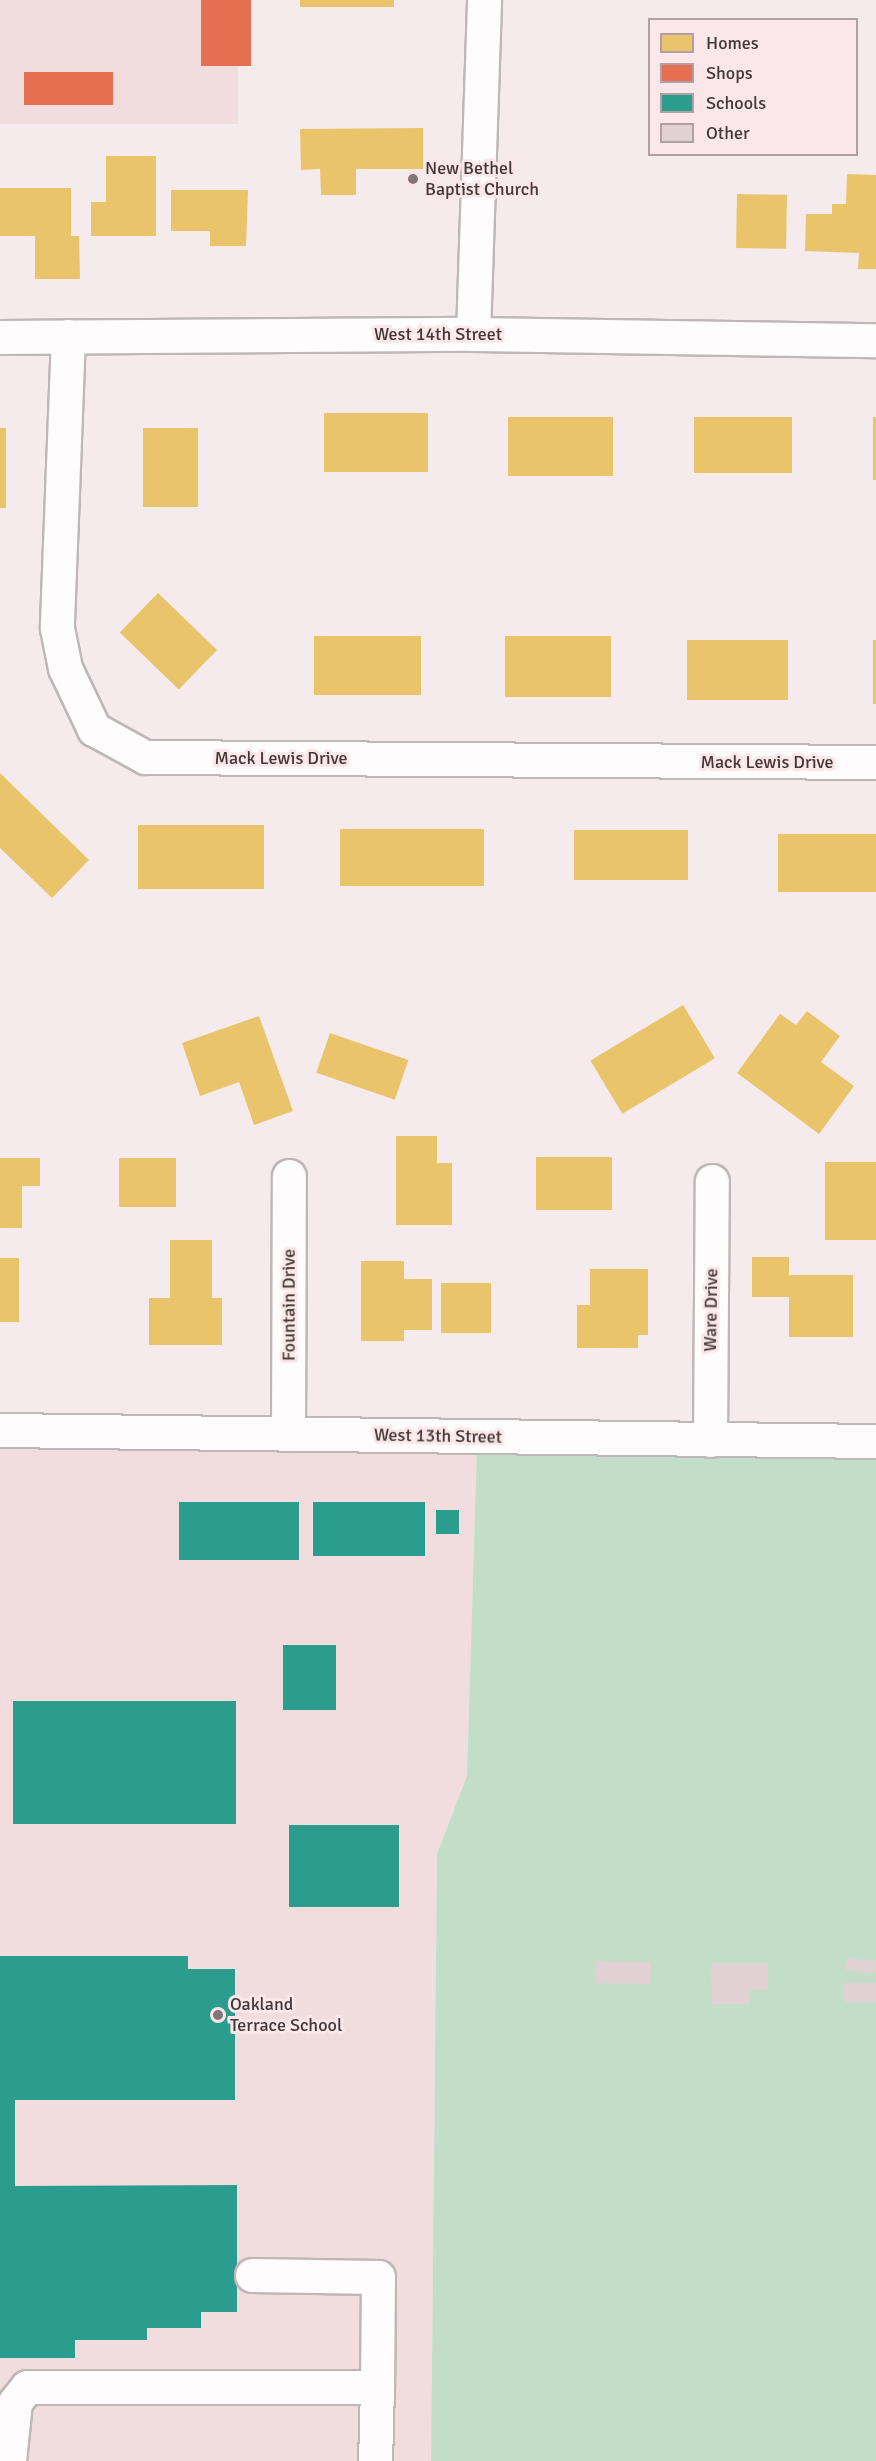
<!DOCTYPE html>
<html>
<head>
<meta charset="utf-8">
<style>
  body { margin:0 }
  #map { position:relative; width:876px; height:2461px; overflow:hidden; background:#f6ebec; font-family:Signika,sans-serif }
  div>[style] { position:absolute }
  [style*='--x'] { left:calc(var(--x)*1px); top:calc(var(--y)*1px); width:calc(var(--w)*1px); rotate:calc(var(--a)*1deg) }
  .built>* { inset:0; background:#f1dcde; transform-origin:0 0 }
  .green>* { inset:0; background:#c3dec8 }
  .homes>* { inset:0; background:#e9c46a; transform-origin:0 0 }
  .shops>* { inset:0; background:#e76f51; transform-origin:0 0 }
  .schools>* { inset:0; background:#2a9d8f; transform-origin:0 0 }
  .building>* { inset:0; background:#e2d1d3; transform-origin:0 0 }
  .roads { filter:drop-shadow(2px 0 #beb6b7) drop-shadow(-2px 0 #beb6b7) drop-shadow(0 2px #beb6b7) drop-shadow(0 -2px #beb6b7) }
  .minor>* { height:33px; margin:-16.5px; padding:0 16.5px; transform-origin:16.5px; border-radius:16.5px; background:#fefcfc }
  .dots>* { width:16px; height:16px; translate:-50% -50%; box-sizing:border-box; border:3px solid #fbe6e9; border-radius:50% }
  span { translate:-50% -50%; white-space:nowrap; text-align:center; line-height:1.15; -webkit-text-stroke:6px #fbe6e9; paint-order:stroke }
  .poi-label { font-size:18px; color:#403839 }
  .left { translate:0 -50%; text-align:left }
  .street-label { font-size:18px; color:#403839 }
  .legend { position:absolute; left:648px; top:18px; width:210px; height:138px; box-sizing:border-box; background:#fbe6e9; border:2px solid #b0a0a3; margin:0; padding:8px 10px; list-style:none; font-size:18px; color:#403839 }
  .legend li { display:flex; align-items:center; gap:12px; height:30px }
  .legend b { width:30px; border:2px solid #b0a0a3 }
</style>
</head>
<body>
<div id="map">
  <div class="built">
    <i style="left:0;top:0;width:238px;height:124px"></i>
    <i style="clip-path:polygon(0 1440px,477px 1445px,467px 1776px,437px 1854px,431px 2461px,0 2461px)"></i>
  </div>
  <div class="green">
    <i style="clip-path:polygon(477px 1445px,876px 1449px,876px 2461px,431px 2461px,437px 1854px,467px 1776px)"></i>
  </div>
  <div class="homes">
    <i style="left:300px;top:0;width:94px;height:7px"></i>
    <i style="clip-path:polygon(423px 128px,423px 169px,356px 169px,356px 195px,321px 195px,320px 169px,301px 170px,300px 129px)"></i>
    <i style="clip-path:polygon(106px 156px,156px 156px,156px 236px,91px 236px,91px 202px,106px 202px)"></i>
    <i style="clip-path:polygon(847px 174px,876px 175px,876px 269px,858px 269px,859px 253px,805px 251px,806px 214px,832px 214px,832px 204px,846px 204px)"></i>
    <i style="clip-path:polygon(0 188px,71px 188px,71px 236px,79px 236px,80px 279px,35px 279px,35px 236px,0 236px)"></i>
    <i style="clip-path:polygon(171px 190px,248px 190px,246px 246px,210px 246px,210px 231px,171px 231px)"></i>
    <i style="left:737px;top:194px;width:50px;height:54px;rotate:1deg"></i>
    <i style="left:324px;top:413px;width:104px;height:59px"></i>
    <i style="left:508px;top:417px;width:105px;height:59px"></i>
    <i style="left:694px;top:417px;width:98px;height:56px"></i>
    <i style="left:873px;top:417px;width:3px;height:63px"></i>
    <i style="left:0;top:428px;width:6px;height:80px"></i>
    <i style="left:143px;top:428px;width:55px;height:79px"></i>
    <i style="left:158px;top:593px;width:82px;height:55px;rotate:44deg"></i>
    <i style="left:314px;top:636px;width:107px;height:59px"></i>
    <i style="left:505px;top:636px;width:106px;height:61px"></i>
    <i style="left:687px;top:640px;width:101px;height:60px"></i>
    <i style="left:873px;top:640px;width:3px;height:64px"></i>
    <i style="clip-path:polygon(0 773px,89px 860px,52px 898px,0 848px)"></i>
    <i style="left:138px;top:825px;width:126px;height:64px"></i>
    <i style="left:340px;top:829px;width:144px;height:57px"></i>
    <i style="left:688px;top:830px;width:50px;height:114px;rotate:90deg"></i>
    <i style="left:778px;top:834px;width:98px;height:58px"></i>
    <i style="left:683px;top:1005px;width:62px;height:108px;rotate:59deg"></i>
    <i style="clip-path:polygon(807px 1011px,840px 1036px,821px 1062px,854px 1086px,819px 1134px,737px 1073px,780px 1014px,796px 1025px)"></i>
    <i style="clip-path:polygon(259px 1016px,293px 1111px,254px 1125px,239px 1082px,200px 1096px,182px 1043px)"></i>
    <i style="left:330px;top:1033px;width:83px;height:42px;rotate:19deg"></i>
    <i style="clip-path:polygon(396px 1136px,437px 1136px,437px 1163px,452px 1163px,452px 1225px,396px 1225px)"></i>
    <i style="left:536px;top:1157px;width:76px;height:53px"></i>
    <i style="clip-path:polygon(0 1158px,40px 1158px,40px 1186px,22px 1186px,22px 1228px,0 1228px)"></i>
    <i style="left:119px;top:1158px;width:57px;height:49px"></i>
    <i style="left:825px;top:1162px;width:51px;height:78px"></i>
    <i style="clip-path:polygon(170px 1240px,212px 1240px,212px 1298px,222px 1298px,222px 1345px,149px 1345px,149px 1298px,170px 1298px)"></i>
    <i style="clip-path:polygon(752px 1257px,789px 1257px,789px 1275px,853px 1275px,853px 1337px,789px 1337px,789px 1297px,752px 1297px)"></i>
    <i style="left:0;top:1258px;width:19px;height:64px"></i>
    <i style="clip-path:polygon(361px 1261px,404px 1261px,404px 1279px,432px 1279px,432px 1330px,404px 1330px,404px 1341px,361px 1341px)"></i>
    <i style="clip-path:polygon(590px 1269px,648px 1269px,648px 1335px,638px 1335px,638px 1348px,577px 1348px,577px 1305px,590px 1305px)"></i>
    <i style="left:441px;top:1283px;width:50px;height:50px"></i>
  </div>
  <div class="shops">
    <i style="left:201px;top:0;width:50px;height:66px"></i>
    <i style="left:24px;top:72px;width:89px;height:33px"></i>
  </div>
  <div class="schools">
    <i style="left:179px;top:1502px;width:120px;height:58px"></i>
    <i style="left:425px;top:1502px;width:54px;height:112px;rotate:90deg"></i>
    <i style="left:436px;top:1510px;width:23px;height:24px"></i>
    <i style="left:283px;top:1645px;width:53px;height:65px"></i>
    <i style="left:13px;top:1701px;width:223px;height:123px"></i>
    <i style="left:289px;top:1825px;width:110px;height:82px"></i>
    <i style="clip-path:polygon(0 1956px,188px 1956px,188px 1969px,235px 1969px,235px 2100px,15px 2100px,15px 2186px,237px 2185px,237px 2312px,201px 2312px,201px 2328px,147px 2328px,147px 2340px,75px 2340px,75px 2358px,0 2358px)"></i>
  </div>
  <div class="building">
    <i style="left:847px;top:1958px;width:29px;height:12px;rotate:6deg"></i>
    <i style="left:596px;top:1961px;width:55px;height:22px;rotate:1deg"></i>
    <i style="clip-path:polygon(711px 1963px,768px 1963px,768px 1990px,750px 1990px,750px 2004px,712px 2004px)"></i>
    <i style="left:844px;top:1983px;width:32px;height:19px"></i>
  </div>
  <div class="roads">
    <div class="minor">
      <i style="--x:473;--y:334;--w:334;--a:-88.1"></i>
      <i style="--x:68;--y:336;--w:292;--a:92.2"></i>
      <i style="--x:57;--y:628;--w:41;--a:78.7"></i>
      <i style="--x:65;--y:668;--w:68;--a:64.6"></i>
      <i style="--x:94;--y:729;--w:58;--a:28.8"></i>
      <i style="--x:145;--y:757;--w:731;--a:0.39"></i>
      <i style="--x:0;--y:337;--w:473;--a:-0.4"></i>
      <i style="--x:473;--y:334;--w:403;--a:0.9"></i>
      <i style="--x:0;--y:1430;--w:876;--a:0.72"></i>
      <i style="--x:288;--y:1434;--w:258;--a:-89.8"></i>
      <i style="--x:710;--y:1440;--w:259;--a:-89.6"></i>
      <i style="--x:252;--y:2275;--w:126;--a:0.9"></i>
      <i style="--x:378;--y:2277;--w:110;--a:90.5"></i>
      <i style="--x:9;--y:2461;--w:59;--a:-84.2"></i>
      <i style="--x:15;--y:2402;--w:19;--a:-51"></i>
      <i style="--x:27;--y:2387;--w:350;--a:0"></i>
      <i style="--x:377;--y:2387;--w:74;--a:91.5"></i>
    </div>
  </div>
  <div class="dots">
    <i style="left:413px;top:179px;background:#807778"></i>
    <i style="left:218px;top:2015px;background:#807778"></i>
  </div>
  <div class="poi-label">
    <span class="left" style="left:425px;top:179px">New Bethel<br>Baptist Church</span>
    <span class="left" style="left:230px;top:2015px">Oakland<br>Terrace School</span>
  </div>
  <div class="street-label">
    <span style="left:438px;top:334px">West 14th Street</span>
    <span style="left:281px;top:758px">Mack Lewis Drive</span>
    <span style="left:767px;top:762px">Mack Lewis Drive</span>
    <span style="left:289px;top:1305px;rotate:-90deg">Fountain Drive</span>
    <span style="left:711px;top:1310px;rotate:-89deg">Ware Drive</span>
    <span style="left:438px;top:1436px;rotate:1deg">West 13th Street</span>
  </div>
  <ul class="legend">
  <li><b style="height:16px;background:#e9c46a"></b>Homes</li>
  <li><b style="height:16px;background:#e76f51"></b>Shops</li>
  <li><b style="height:16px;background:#2a9d8f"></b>Schools</li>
  <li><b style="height:16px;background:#e2d1d3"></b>Other</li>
  </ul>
</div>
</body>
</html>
